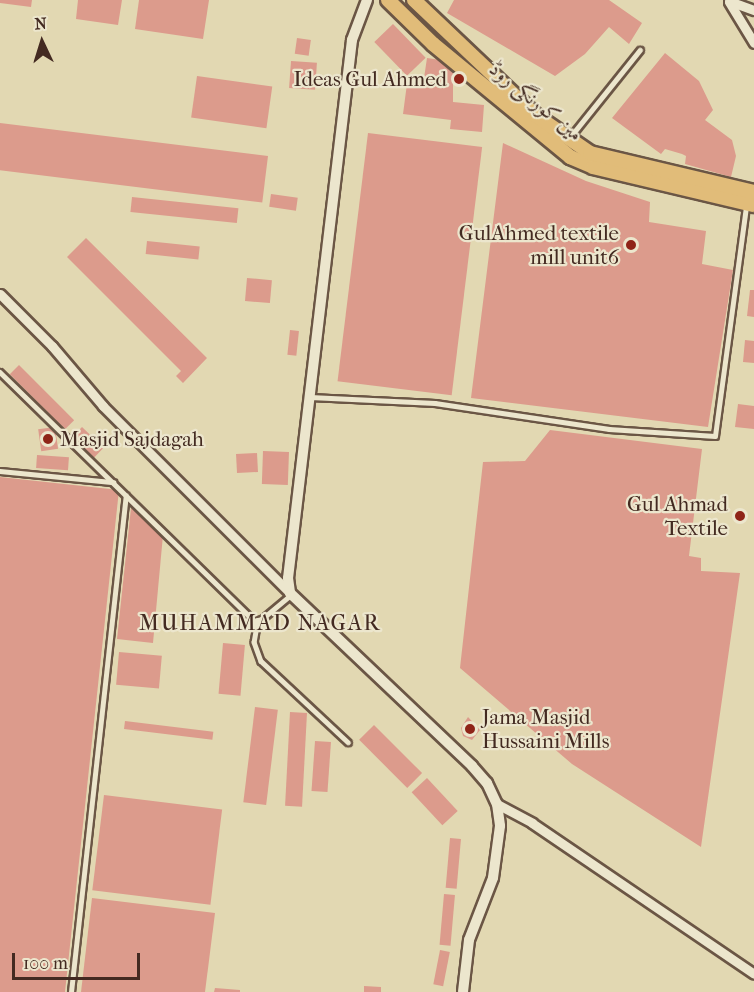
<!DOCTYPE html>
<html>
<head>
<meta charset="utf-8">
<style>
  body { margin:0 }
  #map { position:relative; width:754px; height:992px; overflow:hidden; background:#e2d8b2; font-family:"IM FELL French Canon",Amiri,serif }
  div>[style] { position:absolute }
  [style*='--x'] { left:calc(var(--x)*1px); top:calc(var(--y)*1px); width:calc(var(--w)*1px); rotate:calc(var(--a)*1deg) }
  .building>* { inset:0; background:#dc9b8c; transform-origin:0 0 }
  .roads { filter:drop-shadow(2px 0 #6b5645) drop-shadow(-2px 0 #6b5645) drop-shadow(0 2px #6b5645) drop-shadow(0 -2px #6b5645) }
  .service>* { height:4.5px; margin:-2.25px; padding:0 2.25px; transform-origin:2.25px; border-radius:2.25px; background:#ece6cd }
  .minor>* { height:9px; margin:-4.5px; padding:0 4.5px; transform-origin:4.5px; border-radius:4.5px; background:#ece6cd }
  .tertiary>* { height:10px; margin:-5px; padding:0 5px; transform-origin:5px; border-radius:5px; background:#ece6cd }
  .primary>* { height:14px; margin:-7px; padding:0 7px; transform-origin:7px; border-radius:7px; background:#e1bc79 }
  .dots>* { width:16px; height:16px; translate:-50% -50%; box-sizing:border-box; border:3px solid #ece6cd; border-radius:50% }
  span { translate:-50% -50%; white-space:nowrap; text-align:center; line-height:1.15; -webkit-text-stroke:4.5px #ece6cd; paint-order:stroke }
  .poi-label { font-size:21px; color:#432a21 }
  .right { translate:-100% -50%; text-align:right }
  .left { translate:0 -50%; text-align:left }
  .street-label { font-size:21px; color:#432a21 }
  .neighbourhood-label { font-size:22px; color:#432a21; letter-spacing:1.5px }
  .north { position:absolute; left:12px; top:12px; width:60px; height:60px; -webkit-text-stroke:4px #ece6cd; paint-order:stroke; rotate:356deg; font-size:16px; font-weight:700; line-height:24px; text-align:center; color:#432a21 }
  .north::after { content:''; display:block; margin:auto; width:21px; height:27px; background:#432a21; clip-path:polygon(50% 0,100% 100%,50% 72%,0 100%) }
  .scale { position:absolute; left:12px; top:953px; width:128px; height:27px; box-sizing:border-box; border:3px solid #432a21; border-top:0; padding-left:8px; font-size:18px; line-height:21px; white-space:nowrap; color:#432a21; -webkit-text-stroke:4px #ece6cd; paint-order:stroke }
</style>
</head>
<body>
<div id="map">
  <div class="building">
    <i style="clip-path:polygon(0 0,32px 0,31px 7px,0 3px)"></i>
    <i style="clip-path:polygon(78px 0,122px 0,118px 25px,76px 19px)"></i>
    <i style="clip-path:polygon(139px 0,209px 0,203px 39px,135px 29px)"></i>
    <i style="clip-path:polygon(454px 0,609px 0,642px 23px,629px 44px,609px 27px,585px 54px,555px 76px,447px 13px)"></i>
    <i style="left:393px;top:24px;width:47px;height:26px;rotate:46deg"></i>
    <i style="left:297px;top:38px;width:14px;height:16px;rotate:8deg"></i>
    <i style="clip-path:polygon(665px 53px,699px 81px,713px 110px,705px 120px,732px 140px,736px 156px,731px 177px,685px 164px,686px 156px,682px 154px,665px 149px,661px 154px,612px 118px)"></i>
    <i style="clip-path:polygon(427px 58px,441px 60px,453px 68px,453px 102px,484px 105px,482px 132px,450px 129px,451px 120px,403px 114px,408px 76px,424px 78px)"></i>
    <i style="left:291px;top:61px;width:26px;height:27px;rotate:4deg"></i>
    <i style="left:197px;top:76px;width:76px;height:42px;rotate:8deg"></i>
    <i style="left:0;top:123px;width:270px;height:47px;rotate:7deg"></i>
    <i style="left:368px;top:133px;width:115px;height:250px;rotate:7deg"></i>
    <i style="clip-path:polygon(503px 143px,586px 181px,650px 202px,649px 222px,706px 231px,702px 264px,733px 270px,708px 427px,471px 398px)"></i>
    <i style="left:271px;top:194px;width:27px;height:13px;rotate:8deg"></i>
    <i style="left:132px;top:197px;width:107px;height:15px;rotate:6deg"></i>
    <i style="clip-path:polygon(86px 238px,207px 358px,183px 383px,176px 376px,181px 371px,67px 257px)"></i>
    <i style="left:147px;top:241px;width:53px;height:13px;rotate:6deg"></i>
    <i style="left:247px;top:278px;width:25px;height:23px;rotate:5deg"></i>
    <i style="clip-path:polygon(750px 290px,754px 290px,754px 317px,747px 316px)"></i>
    <i style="left:290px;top:330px;width:9px;height:25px;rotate:6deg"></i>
    <i style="clip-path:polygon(745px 340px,754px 341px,754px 363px,743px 362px)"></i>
    <i style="left:19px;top:365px;width:78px;height:13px;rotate:45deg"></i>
    <i style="clip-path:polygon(738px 404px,754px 406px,754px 429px,735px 427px)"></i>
    <i style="left:55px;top:427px;width:22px;height:17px;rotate:82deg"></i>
    <i style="left:82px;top:427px;width:30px;height:16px;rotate:44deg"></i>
    <i style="clip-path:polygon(550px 430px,702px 449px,689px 556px,701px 558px,701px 571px,740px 573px,701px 847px,572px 764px,460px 668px,483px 462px,525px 461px)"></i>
    <i style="left:263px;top:451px;width:26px;height:33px;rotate:2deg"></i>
    <i style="left:257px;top:453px;width:19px;height:21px;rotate:87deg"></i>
    <i style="left:37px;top:455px;width:32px;height:13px;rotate:4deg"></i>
    <i style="clip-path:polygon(0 477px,119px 490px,65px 992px,0 992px)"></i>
    <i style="clip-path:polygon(131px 508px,163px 535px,153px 643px,117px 639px)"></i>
    <i style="left:223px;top:643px;width:22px;height:51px;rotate:5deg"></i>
    <i style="left:119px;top:652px;width:43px;height:33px;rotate:5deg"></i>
    <i style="left:255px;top:707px;width:23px;height:96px;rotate:7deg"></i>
    <i style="left:290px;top:712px;width:17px;height:94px;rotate:3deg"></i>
    <i style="clip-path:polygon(468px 717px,480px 730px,472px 740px,463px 736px,461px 728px)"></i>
    <i style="left:125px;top:721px;width:89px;height:8px;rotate:7deg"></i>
    <i style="left:374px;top:725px;width:68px;height:21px;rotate:45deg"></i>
    <i style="left:315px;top:741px;width:16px;height:50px;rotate:4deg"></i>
    <i style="left:427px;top:778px;width:45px;height:21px;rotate:47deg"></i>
    <i style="left:104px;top:795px;width:119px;height:96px;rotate:7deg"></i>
    <i style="left:450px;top:838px;width:11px;height:50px;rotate:5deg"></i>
    <i style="left:444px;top:894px;width:11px;height:51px;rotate:5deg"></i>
    <i style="clip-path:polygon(92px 898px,215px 913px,205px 992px,81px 992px)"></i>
    <i style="left:440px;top:950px;width:10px;height:35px;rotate:11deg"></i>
    <i style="clip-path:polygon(364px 986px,381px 987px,381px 992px,364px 992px)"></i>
    <i style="clip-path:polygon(215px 988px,240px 990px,240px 992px,214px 992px)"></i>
  </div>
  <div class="roads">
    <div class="service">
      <i style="--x:571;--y:136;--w:110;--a:-51.3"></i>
      <i style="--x:0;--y:372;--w:356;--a:44.4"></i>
      <i style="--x:254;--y:621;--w:8;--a:-14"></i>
      <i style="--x:262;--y:619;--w:39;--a:-40"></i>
      <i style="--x:310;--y:397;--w:125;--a:2.7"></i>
      <i style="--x:435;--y:403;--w:176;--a:8.5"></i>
      <i style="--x:609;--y:429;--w:106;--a:3.8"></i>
      <i style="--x:715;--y:436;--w:232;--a:-82.3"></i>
      <i style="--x:0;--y:471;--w:114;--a:5.6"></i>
      <i style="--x:258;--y:620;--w:22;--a:100"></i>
      <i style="--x:254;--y:642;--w:20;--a:70"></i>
      <i style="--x:261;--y:661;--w:119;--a:43"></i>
      <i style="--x:71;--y:992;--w:499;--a:-83.7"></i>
    </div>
    <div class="minor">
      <i style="--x:729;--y:1;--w:27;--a:20"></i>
      <i style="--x:729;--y:2;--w:48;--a:58.6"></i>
      <i style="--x:0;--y:294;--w:74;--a:45"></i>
      <i style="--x:52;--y:346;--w:79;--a:49.6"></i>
      <i style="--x:103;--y:406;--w:264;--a:45"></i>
      <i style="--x:497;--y:804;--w:40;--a:28"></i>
      <i style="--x:532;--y:823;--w:268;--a:34.2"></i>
    </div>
    <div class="tertiary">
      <i style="--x:367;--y:0;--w:43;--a:110.6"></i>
      <i style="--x:352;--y:40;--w:542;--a:96.78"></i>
      <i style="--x:288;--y:578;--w:15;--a:82"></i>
      <i style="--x:290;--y:593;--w:251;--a:43.5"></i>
      <i style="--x:472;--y:766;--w:23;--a:49"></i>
      <i style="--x:487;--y:783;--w:23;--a:65"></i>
      <i style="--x:497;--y:804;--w:22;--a:82"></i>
      <i style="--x:500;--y:826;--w:52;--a:97.7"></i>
      <i style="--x:493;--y:878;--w:66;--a:111.2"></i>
      <i style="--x:469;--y:940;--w:52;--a:96.6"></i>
    </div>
    <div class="primary">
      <i style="--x:388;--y:0;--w:63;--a:44.4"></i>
      <i style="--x:433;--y:44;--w:178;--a:39.5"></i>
      <i style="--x:570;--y:157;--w:25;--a:23"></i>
      <i style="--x:593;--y:167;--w:165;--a:13.3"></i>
      <i style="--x:414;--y:0;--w:167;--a:43.5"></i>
      <i style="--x:535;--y:115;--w:67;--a:34.6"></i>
      <i style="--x:590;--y:153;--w:169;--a:13.4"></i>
    </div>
  </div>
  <div class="dots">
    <i style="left:459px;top:79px;background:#8f2418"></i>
    <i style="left:631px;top:245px;background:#8f2418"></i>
    <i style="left:48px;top:439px;background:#8f2418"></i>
    <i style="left:740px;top:516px;background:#8f2418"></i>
    <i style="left:470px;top:729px;background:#8f2418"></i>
  </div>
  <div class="poi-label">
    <span class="right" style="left:447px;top:79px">Ideas Gul Ahmed</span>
    <span class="right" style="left:619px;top:245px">GulAhmed textile<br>mill unit6</span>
    <span class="left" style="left:60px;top:439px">Masjid Sajdagah</span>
    <span class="right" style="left:728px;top:516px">Gul Ahmad<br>Textile</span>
    <span class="left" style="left:482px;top:729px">Jama Masjid<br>Hussaini Mills</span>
  </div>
  <div class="street-label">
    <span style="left:536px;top:101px;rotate:39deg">مین کورنگی روڈ</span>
  </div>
  <div class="neighbourhood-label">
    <span style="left:260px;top:624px">MUHAMMAD NAGAR</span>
  </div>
  <div class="north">N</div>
  <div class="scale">100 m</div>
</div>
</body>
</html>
